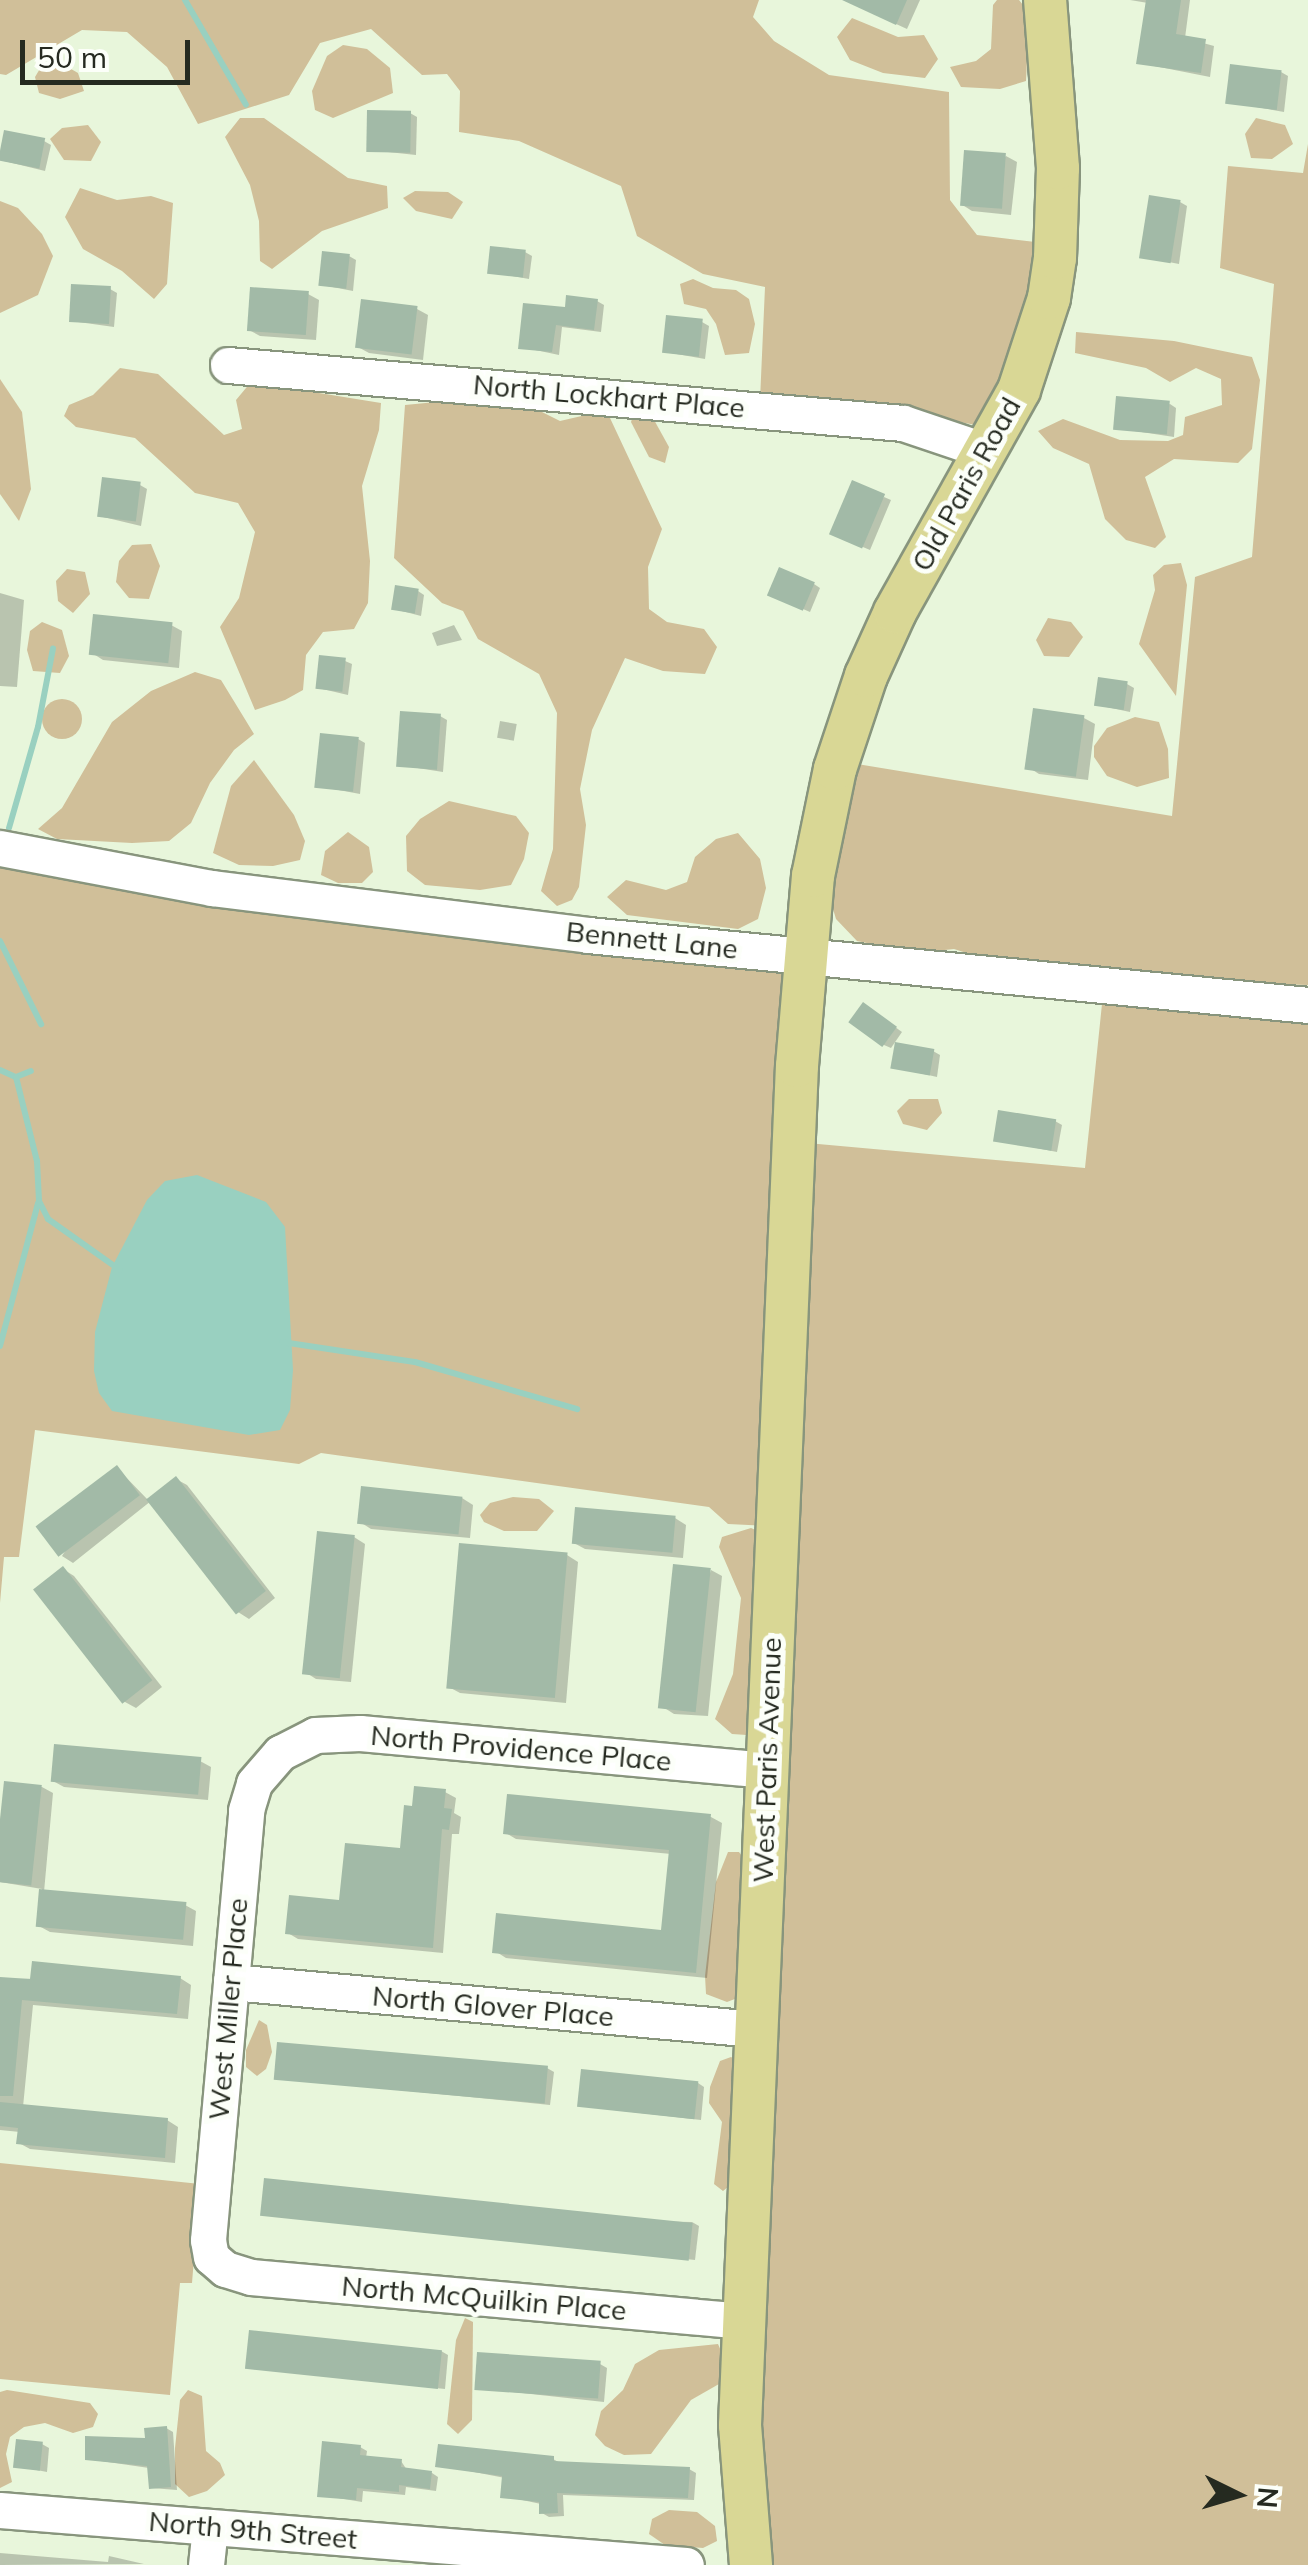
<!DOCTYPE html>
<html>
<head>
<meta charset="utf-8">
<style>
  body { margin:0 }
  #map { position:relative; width:1308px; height:2565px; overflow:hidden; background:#e8f6db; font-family:Mulish,sans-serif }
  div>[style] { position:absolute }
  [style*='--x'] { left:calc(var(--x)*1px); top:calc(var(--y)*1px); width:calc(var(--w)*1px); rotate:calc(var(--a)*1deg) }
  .green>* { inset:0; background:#d0bf99 }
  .round { border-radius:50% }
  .water>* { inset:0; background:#99d0c0 }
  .shadow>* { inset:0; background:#0003; transform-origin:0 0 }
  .stream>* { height:6px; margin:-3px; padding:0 3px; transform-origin:3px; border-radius:3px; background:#99d0c0 }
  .building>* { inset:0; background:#a2baa7; transform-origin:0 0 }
  .roads { filter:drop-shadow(2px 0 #88957d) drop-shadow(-2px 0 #88957d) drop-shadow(0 2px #88957d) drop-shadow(0 -2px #88957d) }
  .minor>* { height:35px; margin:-17.5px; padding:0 17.5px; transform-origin:17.5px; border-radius:17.5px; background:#fff }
  .major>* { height:42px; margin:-21px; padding:0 21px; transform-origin:21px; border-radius:21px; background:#d9d795 }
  span { translate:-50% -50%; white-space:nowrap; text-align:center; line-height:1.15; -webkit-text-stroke:10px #fcfff9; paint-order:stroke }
  .street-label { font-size:28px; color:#252a20 }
  .north { position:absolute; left:1188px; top:2445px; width:100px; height:100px; -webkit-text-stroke:8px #fcfff9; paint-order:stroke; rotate:95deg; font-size:28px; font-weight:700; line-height:40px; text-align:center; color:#252a20 }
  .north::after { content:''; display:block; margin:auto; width:35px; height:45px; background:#252a20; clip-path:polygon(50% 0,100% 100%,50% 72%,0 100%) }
  .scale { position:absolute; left:20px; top:40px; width:170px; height:45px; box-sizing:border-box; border:5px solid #252a20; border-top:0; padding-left:12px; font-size:30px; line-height:35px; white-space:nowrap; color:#252a20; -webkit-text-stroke:8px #fcfff9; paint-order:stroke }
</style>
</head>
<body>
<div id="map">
  <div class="green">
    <i style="clip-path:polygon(0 0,759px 0,753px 17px,774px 41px,829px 75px,949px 92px,950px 200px,977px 235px,1044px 243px,1025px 343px,976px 425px,900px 411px,760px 400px,765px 287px,703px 274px,637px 236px,621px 186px,519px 141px,459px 132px,460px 91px,447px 74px,422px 75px,371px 29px,320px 43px,289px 95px,198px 124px,167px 67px,127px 32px,82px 30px,6px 75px,0 74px)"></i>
    <i style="clip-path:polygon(997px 0,1019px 0,1023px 5px,1028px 40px,1026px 81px,1000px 89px,961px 87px,950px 67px,976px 61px,991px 49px,993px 5px)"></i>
    <i style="clip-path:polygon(852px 18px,898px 37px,924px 35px,938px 59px,925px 78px,883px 73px,850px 60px,837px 37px)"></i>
    <i style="clip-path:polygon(343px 45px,367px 49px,390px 68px,393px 93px,333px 118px,315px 110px,312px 91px,327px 56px)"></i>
    <i style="clip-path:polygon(59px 62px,78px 73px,84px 91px,60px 99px,39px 93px,35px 77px,41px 67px)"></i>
    <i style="clip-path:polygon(240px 118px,264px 118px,348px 178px,387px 186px,388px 208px,322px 231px,272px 269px,260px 261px,259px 221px,250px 185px,225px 137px)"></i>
    <i style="clip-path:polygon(1256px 118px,1285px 125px,1293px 144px,1272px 159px,1251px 158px,1245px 134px)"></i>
    <i style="clip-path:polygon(88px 125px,101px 142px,91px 161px,64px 160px,50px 139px,62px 128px)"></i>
    <i style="clip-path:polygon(1308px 144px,1308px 985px,1217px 982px,992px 961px,954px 949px,916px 953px,857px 941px,836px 919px,830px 899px,851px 763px,1172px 816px,1195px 577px,1252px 557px,1274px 284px,1220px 268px,1228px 166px,1303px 173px)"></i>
    <i style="clip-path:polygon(80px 188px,117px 200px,151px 196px,173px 203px,167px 284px,154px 299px,122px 271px,83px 249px,65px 217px)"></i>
    <i style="clip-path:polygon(415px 191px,448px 192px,463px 202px,452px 219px,416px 211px,403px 198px)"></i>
    <i style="clip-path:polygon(0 201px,18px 208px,42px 234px,53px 256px,38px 295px,0 313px)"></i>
    <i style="clip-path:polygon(693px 279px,713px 288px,736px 290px,749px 299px,755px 324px,749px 353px,725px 355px,716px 324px,706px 309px,684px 304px,680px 284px)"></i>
    <i style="clip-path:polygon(1076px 332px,1174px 341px,1252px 357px,1260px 380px,1252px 449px,1238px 463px,1174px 459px,1145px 477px,1166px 537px,1155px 548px,1126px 540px,1105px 519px,1089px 464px,1053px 448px,1038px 431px,1063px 419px,1120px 440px,1168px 441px,1183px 435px,1185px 417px,1222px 405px,1221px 379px,1196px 368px,1170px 382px,1146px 368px,1075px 353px)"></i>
    <i style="clip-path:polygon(120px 368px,158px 374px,224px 435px,242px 429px,236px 400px,251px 382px,381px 403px,379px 430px,362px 486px,370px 561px,368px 603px,354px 629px,323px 632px,306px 655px,303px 690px,285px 700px,255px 710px,220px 627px,239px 598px,255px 532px,238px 503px,195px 493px,135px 438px,76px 427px,64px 416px,69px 405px,93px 395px)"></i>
    <i style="clip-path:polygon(0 379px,22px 412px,31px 489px,19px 521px,0 494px)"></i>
    <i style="clip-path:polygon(446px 401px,536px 409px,560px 421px,586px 415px,610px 418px,662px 529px,648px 567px,649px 609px,667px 622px,704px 629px,717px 647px,705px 674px,663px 671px,625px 658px,592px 730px,580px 789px,586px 825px,579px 887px,572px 900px,557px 906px,541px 891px,553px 849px,557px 713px,539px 674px,478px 639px,463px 611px,442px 603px,394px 558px,405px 405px)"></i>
    <i style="clip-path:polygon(648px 409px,669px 447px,665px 463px,649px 457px,631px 422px,634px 413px)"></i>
    <i style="clip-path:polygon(151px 544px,160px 566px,149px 599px,129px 598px,116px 582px,119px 561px,132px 545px)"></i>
    <i style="clip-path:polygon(1181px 563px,1187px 585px,1176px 696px,1139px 644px,1155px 590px,1153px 575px,1164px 565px)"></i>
    <i style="clip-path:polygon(67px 569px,85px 572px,90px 594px,73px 613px,58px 601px,56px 581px)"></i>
    <i style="clip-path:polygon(1048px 618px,1071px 622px,1083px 637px,1069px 657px,1044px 656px,1036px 640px)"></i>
    <i style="clip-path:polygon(42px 622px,62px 630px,69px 656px,60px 673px,33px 671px,27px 650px,30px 631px)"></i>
    <i style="clip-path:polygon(195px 672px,221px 680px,254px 734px,234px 750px,210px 783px,191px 823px,169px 841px,132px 843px,57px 839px,38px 829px,62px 808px,112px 722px,151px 691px)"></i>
    <i class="round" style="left:42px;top:699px;width:40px;height:40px"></i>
    <i style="clip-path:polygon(1135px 717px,1159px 722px,1168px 749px,1169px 778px,1137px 787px,1107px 776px,1094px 757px,1094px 746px,1107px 728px)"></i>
    <i style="clip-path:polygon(254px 760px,294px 815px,305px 841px,300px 860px,273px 866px,239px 865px,213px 853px,231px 786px)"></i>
    <i style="clip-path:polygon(449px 801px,516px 816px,529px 833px,524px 859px,511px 885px,480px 890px,425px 885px,407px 871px,406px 836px,420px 819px)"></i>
    <i style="clip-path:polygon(348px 832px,369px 847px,373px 872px,362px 883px,338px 883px,321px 875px,325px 851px)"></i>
    <i style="clip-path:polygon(738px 833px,760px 859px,766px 888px,758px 919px,738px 929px,627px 915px,607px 897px,626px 880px,666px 890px,687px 882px,695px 857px,716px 839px)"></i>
    <i style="clip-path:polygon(0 858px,780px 969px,787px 976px,767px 1526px,728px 1524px,709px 1507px,321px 1453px,299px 1464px,35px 1430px,19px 1557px,4px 1557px,0 1603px)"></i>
    <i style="clip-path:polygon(1102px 1004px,1308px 1021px,1308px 2565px,771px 2565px,756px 2469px,807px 1143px,1085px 1168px)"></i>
    <i style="clip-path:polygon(909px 1099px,938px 1099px,942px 1113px,927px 1130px,903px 1124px,897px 1111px)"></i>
    <i style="clip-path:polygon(513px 1497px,539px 1499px,554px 1511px,537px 1531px,504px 1531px,484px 1522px,480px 1515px,490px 1503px)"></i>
    <i style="clip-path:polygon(751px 1528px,758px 1531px,754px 1723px,747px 1735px,732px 1734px,715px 1719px,733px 1674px,741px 1598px,719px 1547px,722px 1537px)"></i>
    <i style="clip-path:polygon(728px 1852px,739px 1852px,746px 1862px,746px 1927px,738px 1938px,744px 1951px,740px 1997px,727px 2002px,706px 1994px,705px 1976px,716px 1882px)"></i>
    <i style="clip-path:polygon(259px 2020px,267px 2025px,272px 2052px,266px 2069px,257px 2076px,246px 2067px,246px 2050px)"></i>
    <i style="clip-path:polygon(731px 2057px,738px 2061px,734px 2182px,723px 2191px,714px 2184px,722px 2122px,709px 2103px,710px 2087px,720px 2061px)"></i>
    <i style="clip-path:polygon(0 2163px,200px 2184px,192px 2283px,180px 2283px,170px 2395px,0 2379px)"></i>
    <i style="clip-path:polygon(465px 2318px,473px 2322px,472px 2420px,458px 2434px,447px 2424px,456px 2340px)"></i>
    <i style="clip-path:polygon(718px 2344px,725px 2360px,719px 2384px,691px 2400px,651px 2454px,624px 2455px,605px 2446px,595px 2435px,601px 2411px,623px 2390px,635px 2364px,659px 2350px)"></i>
    <i style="clip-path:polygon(7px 2390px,90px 2403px,98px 2414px,93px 2427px,73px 2433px,45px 2423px,24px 2427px,10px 2437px,6px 2454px,12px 2482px,0 2488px,0 2392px)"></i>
    <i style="clip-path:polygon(188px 2390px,202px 2396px,206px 2451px,220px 2463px,225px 2475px,207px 2491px,189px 2497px,175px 2484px,175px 2448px,180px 2400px)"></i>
    <i style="clip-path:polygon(669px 2510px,697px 2512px,715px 2526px,717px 2541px,703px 2548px,665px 2545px,649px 2534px,652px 2519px)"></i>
  </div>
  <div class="water">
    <i style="clip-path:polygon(197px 1175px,266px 1202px,285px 1227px,293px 1370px,290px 1410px,280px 1430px,249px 1435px,112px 1411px,99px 1393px,94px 1371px,95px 1332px,112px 1267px,147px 1200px,165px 1181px)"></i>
  </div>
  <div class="shadow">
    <i style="clip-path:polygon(844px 0,920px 0,907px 29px)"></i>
    <i style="clip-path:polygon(1130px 0,1190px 0,1185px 38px,1214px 46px,1210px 77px,1139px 63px,1148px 3px)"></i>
    <i style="clip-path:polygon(1281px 72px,1288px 76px,1284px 112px,1228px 102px)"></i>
    <i style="clip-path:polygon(410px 113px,417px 117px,416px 155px,369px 150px)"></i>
    <i style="clip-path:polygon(44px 141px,51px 145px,45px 171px,0 160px)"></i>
    <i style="clip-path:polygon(1006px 156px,1017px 162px,1011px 215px,972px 211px,961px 204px)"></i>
    <i style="clip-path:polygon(1180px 202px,1187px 206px,1179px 264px,1143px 257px)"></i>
    <i style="clip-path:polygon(525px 252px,532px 256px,529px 279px,490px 272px)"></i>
    <i style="clip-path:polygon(349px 256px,356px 260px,353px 291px,322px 285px)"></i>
    <i style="clip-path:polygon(110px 289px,117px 293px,114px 327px,71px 321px)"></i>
    <i style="clip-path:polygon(308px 294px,319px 300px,316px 340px,260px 336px,249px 330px)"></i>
    <i style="clip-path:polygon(597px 301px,604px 305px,601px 332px,562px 327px,559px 355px,521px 347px,567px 310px)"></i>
    <i style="clip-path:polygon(417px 309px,428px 315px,423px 360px,369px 353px,358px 347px)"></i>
    <i style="clip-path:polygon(702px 322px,709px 326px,705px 359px,665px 352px)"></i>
    <i style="clip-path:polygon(1170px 404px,1176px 408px,1174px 437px,1115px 428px)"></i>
    <i style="clip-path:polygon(140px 485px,147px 489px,141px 526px,99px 516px)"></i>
    <i style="clip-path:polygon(884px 497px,891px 500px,870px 550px,839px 537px)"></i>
    <i style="clip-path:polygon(814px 584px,820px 588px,810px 612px,777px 598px)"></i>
    <i style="clip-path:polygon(418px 591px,424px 595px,421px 616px,394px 609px)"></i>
    <i style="clip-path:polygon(0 593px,24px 600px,17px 687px,0 686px)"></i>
    <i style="clip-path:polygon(171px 625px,182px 631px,179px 668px,103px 660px,92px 653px)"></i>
    <i style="clip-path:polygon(454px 625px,462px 640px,437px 646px,432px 633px)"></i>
    <i style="clip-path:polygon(345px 661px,352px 664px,348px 695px,318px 688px)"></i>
    <i style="clip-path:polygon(1127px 684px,1134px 688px,1130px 712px,1097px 705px)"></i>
    <i style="clip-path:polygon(440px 716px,447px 720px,443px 772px,398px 765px)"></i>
    <i style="clip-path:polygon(1084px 718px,1095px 724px,1088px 780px,1039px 774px,1028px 767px)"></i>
    <i style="left:500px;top:721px;width:17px;height:17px;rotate:10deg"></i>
    <i style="clip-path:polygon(358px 739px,365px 743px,360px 794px,317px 786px)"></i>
    <i style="clip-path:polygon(870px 1009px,902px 1032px,891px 1048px,884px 1045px)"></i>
    <i style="clip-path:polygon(933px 1051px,940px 1055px,937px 1077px,893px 1067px)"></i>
    <i style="clip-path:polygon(1055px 1121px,1062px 1125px,1057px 1152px,996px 1140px)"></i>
    <i style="clip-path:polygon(117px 1468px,149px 1501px,176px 1479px,187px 1485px,275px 1598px,249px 1619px,238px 1612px,151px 1501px,73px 1563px,62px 1556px)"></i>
    <i style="clip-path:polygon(462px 1498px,473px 1505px,470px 1538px,371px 1529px,360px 1522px)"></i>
    <i style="clip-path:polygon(675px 1518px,686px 1525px,683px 1558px,585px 1549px,574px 1543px)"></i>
    <i style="clip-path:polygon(354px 1537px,365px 1544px,351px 1682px,316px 1679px,305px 1672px)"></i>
    <i style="clip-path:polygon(567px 1555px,578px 1562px,566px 1703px,460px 1693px,449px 1687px)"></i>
    <i style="clip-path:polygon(63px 1569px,74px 1576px,162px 1687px,136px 1708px,125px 1702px)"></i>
    <i style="clip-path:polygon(711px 1570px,722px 1576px,708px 1716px,674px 1714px,663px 1707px)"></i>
    <i style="clip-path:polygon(200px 1761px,211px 1767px,208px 1800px,64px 1787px,53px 1781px)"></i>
    <i style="clip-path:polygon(6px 1784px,42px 1787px,53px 1793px,44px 1892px,185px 1905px,196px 1911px,193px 1946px,50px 1932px,39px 1926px,42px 1889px,0 1882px)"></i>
    <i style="clip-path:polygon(445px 1792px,456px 1798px,454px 1813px,461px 1817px,459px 1834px,452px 1834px,443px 1953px,298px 1939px,288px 1933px,342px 1903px,402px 1851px)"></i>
    <i style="clip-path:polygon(711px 1817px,722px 1823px,707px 1978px,506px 1958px,495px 1951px,663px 1932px,671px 1854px,516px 1839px,506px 1833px)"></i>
    <i style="clip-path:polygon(180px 1978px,191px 1985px,188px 2019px,33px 2005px,23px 2107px,167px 2120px,178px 2127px,175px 2163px,30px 2149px,19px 2143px,20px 2132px,0 2130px,0 1979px)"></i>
    <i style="clip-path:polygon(547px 2068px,554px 2072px,550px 2105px,276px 2078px)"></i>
    <i style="clip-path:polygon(698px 2083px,704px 2087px,701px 2120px,580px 2106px)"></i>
    <i style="clip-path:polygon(263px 2214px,692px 2222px,699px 2226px,695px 2260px)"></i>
    <i style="clip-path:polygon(441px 2351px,448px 2355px,445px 2389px,248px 2368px)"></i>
    <i style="clip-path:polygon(600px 2364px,607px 2368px,604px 2402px,476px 2388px)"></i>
    <i style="clip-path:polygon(166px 2428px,173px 2432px,177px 2490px,151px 2488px,149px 2468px,87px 2459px,147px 2440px)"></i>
    <i style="clip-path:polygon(42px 2444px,49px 2448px,47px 2472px,16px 2466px)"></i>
    <i style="clip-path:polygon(360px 2447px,367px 2451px,366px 2458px,401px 2461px,407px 2470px,432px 2473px,438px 2477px,436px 2491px,406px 2487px,405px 2495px,363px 2491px,362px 2502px,320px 2495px)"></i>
    <i style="clip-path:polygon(553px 2459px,562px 2464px,689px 2469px,696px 2473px,694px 2500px,563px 2495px,564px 2516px,549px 2517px,542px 2513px,541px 2504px,503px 2496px,505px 2478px,438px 2465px)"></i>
    <i style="clip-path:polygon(0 2553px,108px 2562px,109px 2556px,144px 2564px,0 2565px)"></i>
  </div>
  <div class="stream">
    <i style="--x:185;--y:0;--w:121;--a:59.8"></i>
    <i style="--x:9;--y:828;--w:105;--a:-74"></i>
    <i style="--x:38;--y:727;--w:80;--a:-79.2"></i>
    <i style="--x:0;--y:941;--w:93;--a:63.7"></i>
    <i style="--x:0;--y:1070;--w:17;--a:24"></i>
    <i style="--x:16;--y:1077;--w:16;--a:-22"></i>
    <i style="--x:16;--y:1077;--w:87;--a:76"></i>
    <i style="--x:37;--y:1161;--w:40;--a:87.1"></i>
    <i style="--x:39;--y:1201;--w:20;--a:63"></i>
    <i style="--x:48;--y:1219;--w:88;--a:35.3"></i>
    <i style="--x:282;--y:1342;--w:134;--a:8.6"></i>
    <i style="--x:415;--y:1362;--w:169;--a:16.2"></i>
    <i style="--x:0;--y:1346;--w:148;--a:-75.1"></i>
  </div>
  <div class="building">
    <i style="clip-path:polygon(842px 0,907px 0,896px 25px)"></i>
    <i style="clip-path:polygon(1146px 0,1181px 0,1176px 34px,1206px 39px,1201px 73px,1136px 64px)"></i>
    <i style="left:1230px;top:64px;width:52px;height:40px;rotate:7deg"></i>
    <i style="left:367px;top:110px;width:44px;height:42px;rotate:1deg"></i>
    <i style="left:4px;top:130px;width:42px;height:31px;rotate:11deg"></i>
    <i style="left:964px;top:150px;width:42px;height:56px;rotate:4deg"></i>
    <i style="left:1149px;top:195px;width:32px;height:64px;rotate:9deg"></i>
    <i style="left:490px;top:246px;width:36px;height:28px;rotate:6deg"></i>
    <i style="left:322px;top:251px;width:28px;height:35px;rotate:6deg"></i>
    <i style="left:71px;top:284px;width:40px;height:38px;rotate:3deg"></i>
    <i style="left:250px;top:287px;width:59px;height:44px;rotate:4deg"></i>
    <i style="clip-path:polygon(566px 295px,598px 299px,594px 330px,556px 325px,552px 352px,518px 349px,523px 303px,565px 307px)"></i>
    <i style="left:361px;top:299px;width:57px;height:49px;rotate:7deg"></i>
    <i style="left:666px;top:315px;width:37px;height:38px;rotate:6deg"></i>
    <i style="left:1116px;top:396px;width:54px;height:34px;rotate:5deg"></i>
    <i style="left:102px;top:477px;width:39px;height:40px;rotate:7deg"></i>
    <i style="left:852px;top:480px;width:36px;height:59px;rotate:23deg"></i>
    <i style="left:779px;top:567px;width:39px;height:31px;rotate:23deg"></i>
    <i style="left:395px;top:585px;width:24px;height:25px;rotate:9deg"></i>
    <i style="left:93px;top:614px;width:80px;height:41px;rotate:6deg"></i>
    <i style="left:319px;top:655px;width:27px;height:34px;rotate:6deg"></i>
    <i style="left:1098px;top:677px;width:30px;height:29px;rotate:8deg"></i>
    <i style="left:1033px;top:708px;width:52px;height:62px;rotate:8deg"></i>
    <i style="left:400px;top:711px;width:41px;height:56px;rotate:4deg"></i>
    <i style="left:320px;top:733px;width:39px;height:55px;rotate:6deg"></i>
    <i style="left:863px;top:1002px;width:42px;height:25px;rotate:36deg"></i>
    <i style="left:895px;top:1042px;width:40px;height:27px;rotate:10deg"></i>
    <i style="left:998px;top:1110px;width:59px;height:32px;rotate:9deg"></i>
    <i style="left:117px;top:1465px;width:38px;height:102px;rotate:53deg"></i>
    <i style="left:176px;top:1476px;width:146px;height:38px;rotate:52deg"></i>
    <i style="left:361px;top:1486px;width:102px;height:38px;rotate:6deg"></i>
    <i style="left:575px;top:1507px;width:101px;height:37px;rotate:5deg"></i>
    <i style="left:317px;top:1531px;width:38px;height:144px;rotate:6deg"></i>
    <i style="left:459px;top:1543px;width:109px;height:146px;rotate:5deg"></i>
    <i style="left:673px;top:1564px;width:38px;height:145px;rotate:6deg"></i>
    <i style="left:63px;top:1566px;width:145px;height:38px;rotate:52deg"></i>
    <i style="left:54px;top:1744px;width:148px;height:38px;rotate:5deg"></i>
    <i style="left:4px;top:1781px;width:38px;height:101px;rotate:6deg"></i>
    <i style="clip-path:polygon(414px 1786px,446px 1789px,444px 1808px,452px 1809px,449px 1830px,442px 1829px,433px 1948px,285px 1934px,289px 1895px,339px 1900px,345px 1843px,400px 1848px,404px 1805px,412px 1806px)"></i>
    <i style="clip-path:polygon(507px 1794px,711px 1814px,696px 1973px,492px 1953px,496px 1913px,661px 1930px,669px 1850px,503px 1834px)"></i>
    <i style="left:39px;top:1889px;width:148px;height:38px;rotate:5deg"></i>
    <i style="clip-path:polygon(32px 1961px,181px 1976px,177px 2014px,22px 2000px,13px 2096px,0 2096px,0 1977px,30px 1979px)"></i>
    <i style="left:277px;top:2042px;width:272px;height:38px;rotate:5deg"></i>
    <i style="left:581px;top:2069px;width:118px;height:38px;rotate:6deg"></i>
    <i style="clip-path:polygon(0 2102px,168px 2118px,165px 2158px,16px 2144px,18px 2128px,0 2126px)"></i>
    <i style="left:264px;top:2178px;width:431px;height:38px;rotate:6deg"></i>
    <i style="left:249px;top:2330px;width:194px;height:39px;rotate:6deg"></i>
    <i style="left:477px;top:2352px;width:124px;height:38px;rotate:4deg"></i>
    <i style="clip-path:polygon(167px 2426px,171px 2487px,149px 2489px,147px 2466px,85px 2460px,85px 2436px,145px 2438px,144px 2428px)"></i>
    <i style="left:16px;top:2439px;width:27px;height:29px;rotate:6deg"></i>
    <i style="clip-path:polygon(322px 2441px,361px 2445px,360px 2455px,402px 2459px,401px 2467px,432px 2471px,430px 2489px,399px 2485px,399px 2492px,357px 2488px,356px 2500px,317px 2497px)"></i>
    <i style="clip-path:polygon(438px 2444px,554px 2456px,554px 2461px,690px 2467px,688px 2498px,557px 2493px,558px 2513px,539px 2514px,539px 2502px,500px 2498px,502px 2476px,435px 2467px)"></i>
  </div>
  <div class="roads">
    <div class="minor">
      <i style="--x:228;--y:365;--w:677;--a:4.91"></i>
      <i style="--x:903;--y:423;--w:88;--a:18.6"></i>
      <i style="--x:0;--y:848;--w:216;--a:10.7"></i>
      <i style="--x:212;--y:888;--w:379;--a:7.1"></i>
      <i style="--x:588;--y:935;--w:723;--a:5.55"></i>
      <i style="--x:231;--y:1982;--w:527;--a:5.12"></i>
      <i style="--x:744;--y:2321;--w:495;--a:-174.9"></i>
      <i style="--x:251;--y:2277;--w:27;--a:-163"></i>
      <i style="--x:225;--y:2269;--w:18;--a:-139"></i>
      <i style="--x:211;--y:2257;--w:17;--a:-100"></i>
      <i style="--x:208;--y:2240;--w:432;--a:-84.9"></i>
      <i style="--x:246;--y:1810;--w:28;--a:-73"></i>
      <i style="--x:254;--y:1783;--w:40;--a:-49"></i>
      <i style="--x:280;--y:1753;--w:39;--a:-27"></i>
      <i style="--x:315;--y:1735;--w:45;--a:-2.5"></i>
      <i style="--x:360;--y:1733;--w:409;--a:5.2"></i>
      <i style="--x:0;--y:2510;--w:688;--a:4.58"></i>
      <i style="--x:206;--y:2565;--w:38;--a:-84"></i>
    </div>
    <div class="major">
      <i style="--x:751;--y:2565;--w:140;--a:-94.5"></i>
      <i style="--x:740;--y:2425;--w:1360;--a:-87.6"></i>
      <i style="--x:797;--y:1066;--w:191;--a:-85.2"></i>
      <i style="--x:813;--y:876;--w:109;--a:-78.4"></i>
      <i style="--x:835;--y:769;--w:98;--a:-71.6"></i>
      <i style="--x:866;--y:676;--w:70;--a:-65.6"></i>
      <i style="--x:895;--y:612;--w:254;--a:-60.8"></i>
      <i style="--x:1019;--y:390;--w:97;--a:-71.9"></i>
      <i style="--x:1049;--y:298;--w:40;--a:-81.5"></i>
      <i style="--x:1055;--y:258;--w:90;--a:-88.1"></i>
      <i style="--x:1058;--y:168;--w:169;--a:-94.4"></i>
    </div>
  </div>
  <div class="street-label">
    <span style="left:609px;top:396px;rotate:5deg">North Lockhart Place</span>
    <span style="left:966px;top:484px;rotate:-61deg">Old Paris Road</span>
    <span style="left:652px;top:940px;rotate:6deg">Bennett Lane</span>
    <span style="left:521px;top:1748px;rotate:5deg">North Providence Place</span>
    <span style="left:767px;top:1760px;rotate:-88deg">West Paris Avenue</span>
    <span style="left:493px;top:2006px;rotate:5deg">North Glover Place</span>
    <span style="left:228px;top:2009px;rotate:-85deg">West Miller Place</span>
    <span style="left:484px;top:2298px;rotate:5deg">North McQuilkin Place</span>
    <span style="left:253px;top:2530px;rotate:5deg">North 9th Street</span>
  </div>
  <div class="north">N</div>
  <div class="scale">50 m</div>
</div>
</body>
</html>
